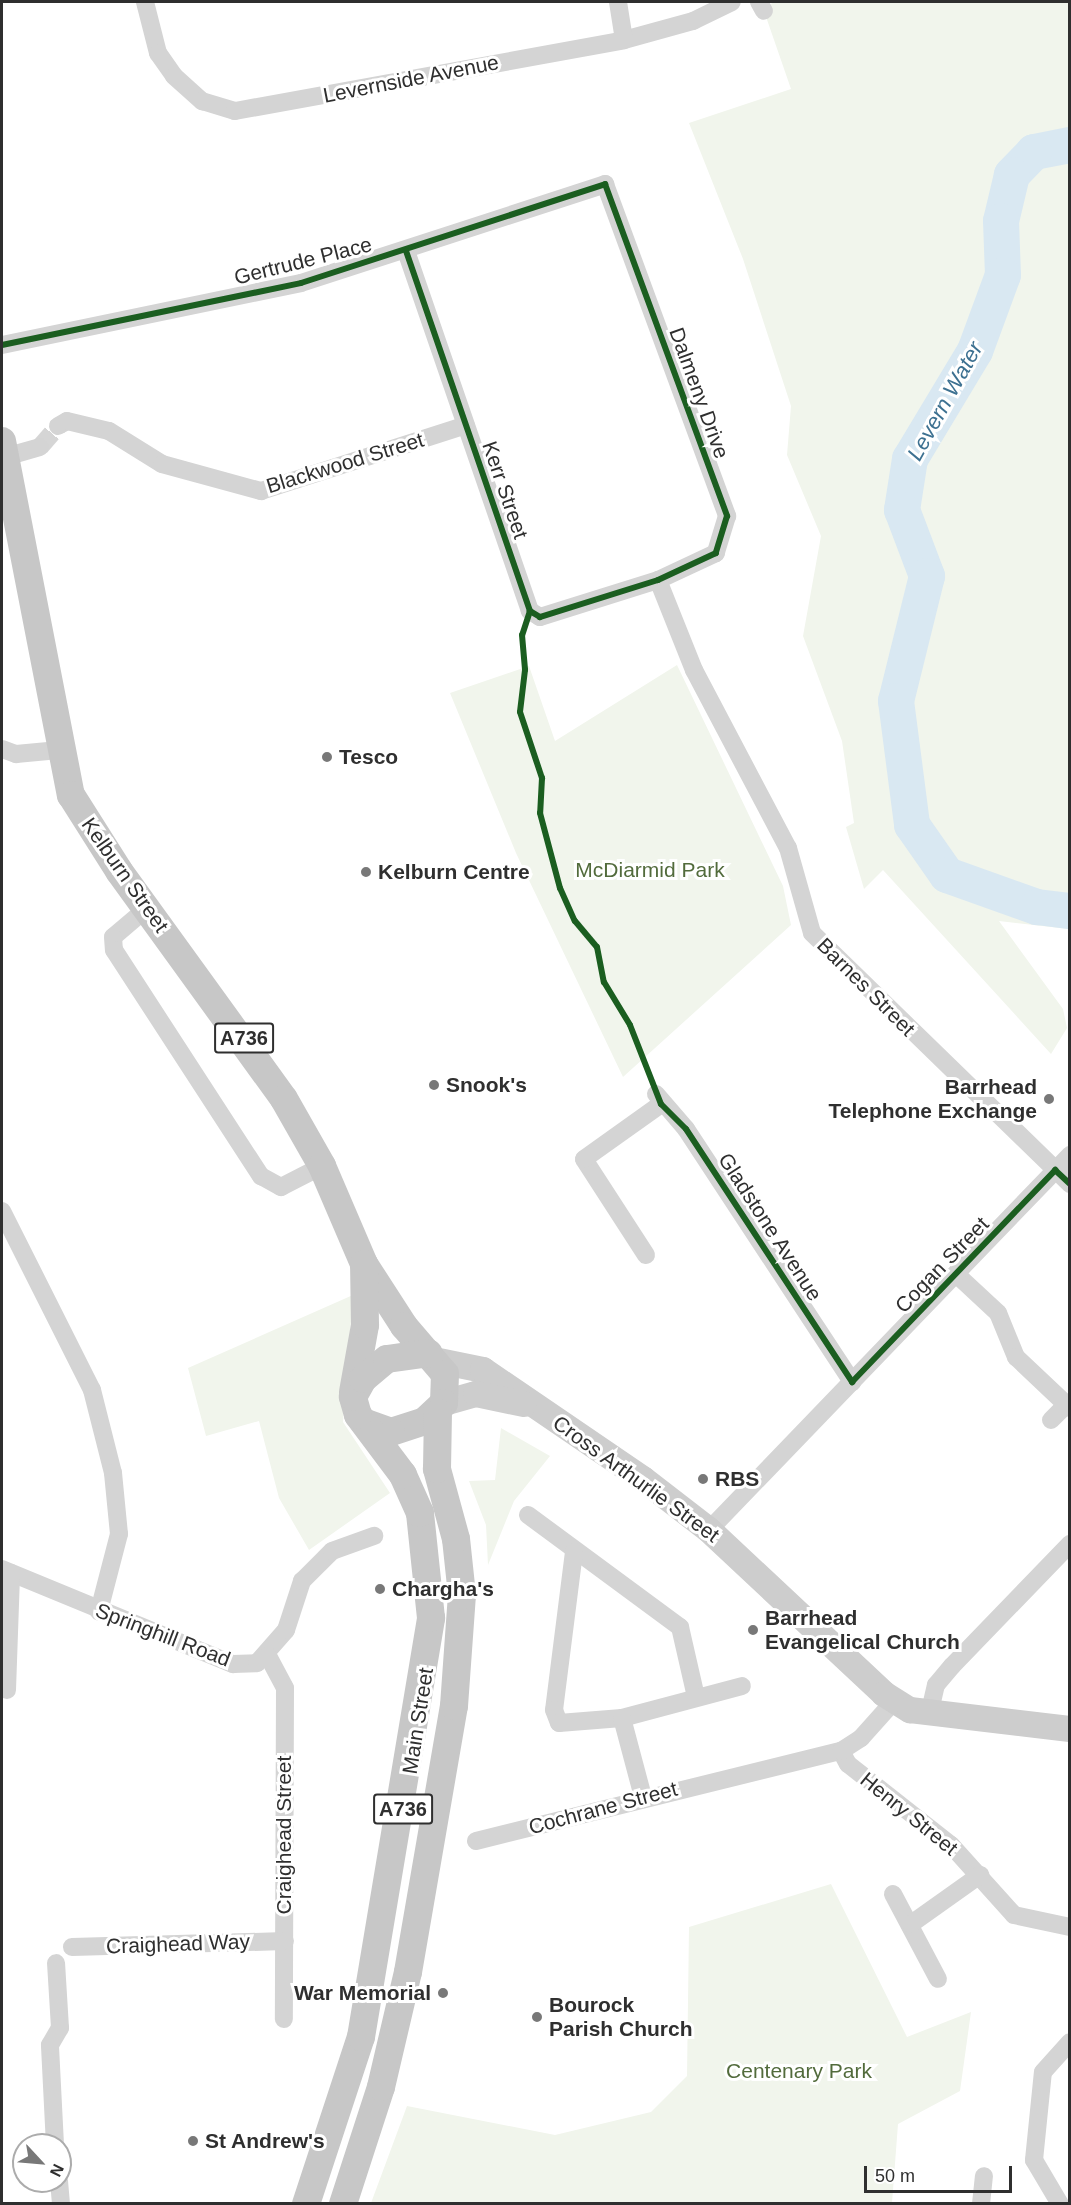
<!DOCTYPE html>
<html>
<head>
<meta charset="utf-8">
<style>
  body { margin:0 }
  #map { position:relative; width:1071px; height:2205px; overflow:hidden; background:#fff; font-family:Arial,sans-serif }
  div>[style] { position:absolute }
  [style*='--x'] { left:calc(var(--x)*1px); top:calc(var(--y)*1px); width:calc(var(--w)*1px); rotate:calc(var(--a)*1deg) }
  .green>* { inset:0; background:#f1f5ec }
  .river>* { height:36px; margin:-18px; padding:0 18px; transform-origin:18px; border-radius:18px; background:#d9e8f2 }
  .minor-tunnel>* { height:18px; margin-top:-9px; transform-origin:0; background:repeating-linear-gradient(90deg,#d5d5d5 0 18px,transparent 0 27px) }
  .minor>* { height:18px; margin:-9px; padding:0 9px; transform-origin:9px; border-radius:9px; background:#d4d4d4 }
  .secondary>* { height:26px; margin:-13px; padding:0 13px; transform-origin:13px; border-radius:13px; background:#cdcdcd }
  .primary>* { height:28px; margin:-14px; padding:0 14px; transform-origin:14px; border-radius:14px; background:#c7c7c7 }
  .cycleway>* { height:6px; margin:-3px; padding:0 3px; transform-origin:3px; border-radius:3px; background:#1b5e20 }
  .dots>* { width:16px; height:16px; translate:-50% -50%; box-sizing:border-box; border:3px solid #fff; border-radius:50% }
  span { translate:-50% -50%; white-space:nowrap; text-align:center; line-height:1.15; -webkit-text-stroke:6px #fff; paint-order:stroke }
  .shield-label span { padding:2px 4px; background:#fff; border:2px solid; border-radius:4px; -webkit-text-stroke-width:0 }
  .shield-label { font-size:20px; color:#2f2f2f; font-weight:700 }
  .street-label { font-size:21px; color:#2f2f2f }
  .poi-label { font-size:21px; color:#2f2f2f; font-weight:700 }
  .left { translate:0 -50%; text-align:left }
  .right { translate:-100% -50%; text-align:right }
  .park-label { font-size:21px; color:#526b3c }
  .water-label { font-size:22px; color:#3d7191; font-style:italic }
  .frame { position:absolute; inset:0; border:3px solid #2f2f2f; pointer-events:none }
  .north { position:absolute; left:12px; top:2133px; width:60px; height:60px; box-sizing:border-box; background:#fff; border:2px solid #acacac; border-radius:50%; rotate:116deg; font-size:16px; font-weight:700; line-height:24px; text-align:center; color:#2f2f2f }
  .north::after { content:''; display:block; margin:auto; width:21px; height:27px; background:#787878; clip-path:polygon(50% 0,100% 100%,50% 72%,0 100%) }
  .scale { position:absolute; left:864px; top:2166px; width:148px; height:27px; box-sizing:border-box; border:3px solid #2f2f2f; border-top:0; padding-left:8px; font-size:18px; line-height:21px; white-space:nowrap; color:#2f2f2f; -webkit-text-stroke:4px #fff; paint-order:stroke }
</style>
</head>
<body>
<div id="map">
  <div class="green">
    <i style="clip-path:polygon(773px 2px,1069px 2px,1069px 929px,999px 921px,1063px 1009px,1067px 1028px,1051px 1054px,883px 870px,864px 889px,846px 827px,854px 823px,842px 741px,803px 636px,821px 536px,787px 455px,791px 406px,743px 259px,689px 123px,791px 89px,764px 11px)"></i>
    <i style="clip-path:polygon(677px 665px,783px 886px,791px 925px,623px 1077px,516px 853px,450px 693px,529px 666px,555px 741px)"></i>
    <i style="clip-path:polygon(353px 1295px,343px 1422px,390px 1493px,309px 1550px,279px 1498px,259px 1421px,206px 1436px,188px 1368px)"></i>
    <i style="clip-path:polygon(501px 1428px,550px 1456px,514px 1501px,488px 1565px,486px 1525px,469px 1481px,495px 1480px)"></i>
    <i style="clip-path:polygon(831px 1884px,907px 2037px,971px 2012px,960px 2091px,898px 2124px,892px 2203px,371px 2203px,407px 2106px,555px 2135px,651px 2112px,687px 2076px,689px 1927px)"></i>
  </div>
  <div class="river">
    <i style="--x:1070;--y:145;--w:37;--a:169"></i>
    <i style="--x:1034;--y:152;--w:32;--a:134"></i>
    <i style="--x:1012;--y:175;--w:47;--a:103.4"></i>
    <i style="--x:1001;--y:221;--w:54;--a:87.9"></i>
    <i style="--x:1003;--y:275;--w:81;--a:110.2"></i>
    <i style="--x:975;--y:351;--w:126;--a:121"></i>
    <i style="--x:910;--y:459;--w:52;--a:98.9"></i>
    <i style="--x:902;--y:510;--w:71;--a:69.3"></i>
    <i style="--x:927;--y:576;--w:129;--a:103.9"></i>
    <i style="--x:896;--y:701;--w:125;--a:82.6"></i>
    <i style="--x:912;--y:825;--w:61;--a:55"></i>
    <i style="--x:947;--y:875;--w:96;--a:19.6"></i>
    <i style="--x:1037;--y:907;--w:33;--a:7"></i>
  </div>
  <div class="minor-tunnel">
    <i style="--x:40;--y:447;--w:28;--a:-49"></i>
  </div>
  <div class="minor">
    <i style="--x:145;--y:2;--w:53;--a:75.7"></i>
    <i style="--x:158;--y:53;--w:28;--a:55"></i>
    <i style="--x:174;--y:76;--w:38;--a:42"></i>
    <i style="--x:202;--y:101;--w:34;--a:17"></i>
    <i style="--x:235;--y:111;--w:395;--a:-10.3"></i>
    <i style="--x:624;--y:40;--w:72;--a:-15.4"></i>
    <i style="--x:693;--y:21;--w:43;--a:-26"></i>
    <i style="--x:618;--y:2;--w:38;--a:81"></i>
    <i style="--x:759;--y:2;--w:10;--a:61"></i>
    <i style="--x:2;--y:345;--w:305;--a:-11.7"></i>
    <i style="--x:301;--y:283;--w:320;--a:-18"></i>
    <i style="--x:605;--y:184;--w:354;--a:69.8"></i>
    <i style="--x:727;--y:516;--w:39;--a:107"></i>
    <i style="--x:716;--y:553;--w:64;--a:155"></i>
    <i style="--x:658;--y:580;--w:124;--a:162.6"></i>
    <i style="--x:540;--y:617;--w:12;--a:-149"></i>
    <i style="--x:530;--y:611;--w:381;--a:-109"></i>
    <i style="--x:58;--y:426;--w:10;--a:-29"></i>
    <i style="--x:67;--y:421;--w:43;--a:13.4"></i>
    <i style="--x:109;--y:431;--w:62;--a:31.9"></i>
    <i style="--x:162;--y:464;--w:103;--a:15.3"></i>
    <i style="--x:261;--y:491;--w:215;--a:-17.8"></i>
    <i style="--x:5;--y:457;--w:36;--a:-16"></i>
    <i style="--x:658;--y:580;--w:97;--a:68.2"></i>
    <i style="--x:694;--y:670;--w:201;--a:62.2"></i>
    <i style="--x:788;--y:848;--w:88;--a:74.2"></i>
    <i style="--x:812;--y:933;--w:360;--a:44.2"></i>
    <i style="--x:2;--y:749;--w:15;--a:20"></i>
    <i style="--x:16;--y:754;--w:43;--a:-5.3"></i>
    <i style="--x:146;--y:909;--w:43;--a:139.7"></i>
    <i style="--x:113;--y:937;--w:13;--a:86"></i>
    <i style="--x:114;--y:950;--w:270;--a:57"></i>
    <i style="--x:261;--y:1176;--w:23;--a:29"></i>
    <i style="--x:281;--y:1187;--w:46;--a:-27.1"></i>
    <i style="--x:656;--y:1094;--w:46;--a:49.4"></i>
    <i style="--x:686;--y:1129;--w:303;--a:56.7"></i>
    <i style="--x:2;--y:1211;--w:200;--a:63.3"></i>
    <i style="--x:92;--y:1390;--w:86;--a:75.8"></i>
    <i style="--x:113;--y:1473;--w:61;--a:84.4"></i>
    <i style="--x:119;--y:1534;--w:80;--a:104.6"></i>
    <i style="--x:646;--y:1255;--w:114;--a:-122.9"></i>
    <i style="--x:584;--y:1159;--w:95;--a:-35.5"></i>
    <i style="--x:957;--y:1275;--w:56;--a:42.8"></i>
    <i style="--x:998;--y:1313;--w:48;--a:67.8"></i>
    <i style="--x:1016;--y:1357;--w:74;--a:43.4"></i>
    <i style="--x:1051;--y:1420;--w:21;--a:-45"></i>
    <i style="--x:528;--y:1515;--w:189;--a:36.4"></i>
    <i style="--x:680;--y:1627;--w:72;--a:77.1"></i>
    <i style="--x:709;--y:1530;--w:521;--a:-46.09"></i>
    <i style="--x:574;--y:1552;--w:159;--a:97.2"></i>
    <i style="--x:554;--y:1710;--w:14;--a:69"></i>
    <i style="--x:559;--y:1723;--w:63;--a:-4.5"></i>
    <i style="--x:622;--y:1718;--w:124;--a:-14.9"></i>
    <i style="--x:2;--y:1569;--w:250;--a:22.4"></i>
    <i style="--x:233;--y:1664;--w:24;--a:-2"></i>
    <i style="--x:257;--y:1663;--w:44;--a:-48.7"></i>
    <i style="--x:286;--y:1630;--w:52;--a:-71.9"></i>
    <i style="--x:302;--y:1581;--w:42;--a:-45"></i>
    <i style="--x:332;--y:1551;--w:45;--a:-19.7"></i>
    <i style="--x:268;--y:1656;--w:36;--a:62"></i>
    <i style="--x:285;--y:1688;--w:331;--a:90.2"></i>
    <i style="--x:7;--y:1690;--w:117;--a:-88"></i>
    <i style="--x:929;--y:1715;--w:31;--a:-77"></i>
    <i style="--x:936;--y:1685;--w:25;--a:-50"></i>
    <i style="--x:952;--y:1666;--w:170;--a:-46"></i>
    <i style="--x:622;--y:1718;--w:82;--a:75.1"></i>
    <i style="--x:841;--y:1751;--w:15;--a:62"></i>
    <i style="--x:848;--y:1764;--w:131;--a:38.2"></i>
    <i style="--x:951;--y:1845;--w:94;--a:48"></i>
    <i style="--x:1014;--y:1915;--w:57;--a:12.1"></i>
    <i style="--x:476;--y:1841;--w:376;--a:-13.9"></i>
    <i style="--x:841;--y:1751;--w:24;--a:-33"></i>
    <i style="--x:861;--y:1738;--w:51;--a:-48.2"></i>
    <i style="--x:893;--y:1894;--w:96;--a:62.1"></i>
    <i style="--x:911;--y:1924;--w:85;--a:-35.4"></i>
    <i style="--x:72;--y:1947;--w:213;--a:-1.6"></i>
    <i style="--x:55;--y:2145;--w:100;--a:-92.9"></i>
    <i style="--x:50;--y:2045;--w:20;--a:-60"></i>
    <i style="--x:60;--y:2028;--w:65;--a:-93.5"></i>
    <i style="--x:59;--y:2181;--w:23;--a:85"></i>
    <i style="--x:981;--y:2204;--w:28;--a:-84"></i>
    <i style="--x:1060;--y:2204;--w:51;--a:-120.6"></i>
    <i style="--x:1034;--y:2160;--w:88;--a:-84.2"></i>
    <i style="--x:1043;--y:2072;--w:40;--a:-48"></i>
  </div>
  <div class="secondary">
    <i style="--x:439;--y:1361;--w:45;--a:11.6"></i>
    <i style="--x:483;--y:1370;--w:194;--a:34.3"></i>
    <i style="--x:643;--y:1479;--w:83;--a:37.7"></i>
    <i style="--x:709;--y:1530;--w:240;--a:43.1"></i>
    <i style="--x:884;--y:1694;--w:31;--a:32"></i>
    <i style="--x:910;--y:1710;--w:161;--a:6.8"></i>
    <i style="--x:444;--y:1403;--w:33;--a:-16"></i>
    <i style="--x:476;--y:1394;--w:49;--a:11.8"></i>
  </div>
  <div class="primary">
    <i style="--x:2;--y:441;--w:361;--a:79"></i>
    <i style="--x:71;--y:795;--w:90;--a:57.7"></i>
    <i style="--x:119;--y:871;--w:281;--a:54.1"></i>
    <i style="--x:284;--y:1099;--w:77;--a:60.4"></i>
    <i style="--x:322;--y:1166;--w:107;--a:66.8"></i>
    <i style="--x:364;--y:1264;--w:74;--a:57.2"></i>
    <i style="--x:404;--y:1326;--w:63;--a:49.5"></i>
    <i style="--x:445;--y:1374;--w:29;--a:92"></i>
    <i style="--x:444;--y:1403;--w:26;--a:137"></i>
    <i style="--x:425;--y:1421;--w:36;--a:162"></i>
    <i style="--x:391;--y:1432;--w:29;--a:-160"></i>
    <i style="--x:353;--y:1392;--w:68;--a:-79.8"></i>
    <i style="--x:365;--y:1325;--w:61;--a:-90.9"></i>
    <i style="--x:306;--y:2204;--w:176;--a:-71.8"></i>
    <i style="--x:361;--y:2037;--w:425;--a:-80.5"></i>
    <i style="--x:431;--y:1618;--w:106;--a:-96"></i>
    <i style="--x:420;--y:1513;--w:42;--a:-114.1"></i>
    <i style="--x:403;--y:1475;--w:75;--a:-126.9"></i>
    <i style="--x:358;--y:1415;--w:19;--a:-106"></i>
    <i style="--x:353;--y:1397;--w:21;--a:-61"></i>
    <i style="--x:363;--y:1379;--w:31;--a:-40"></i>
    <i style="--x:387;--y:1359;--w:42;--a:-8.1"></i>
    <i style="--x:343;--y:2204;--w:123;--a:-72"></i>
    <i style="--x:381;--y:2087;--w:118;--a:-76.8"></i>
    <i style="--x:408;--y:1972;--w:270;--a:-80.2"></i>
    <i style="--x:454;--y:1706;--w:111;--a:-85.9"></i>
    <i style="--x:462;--y:1595;--w:56;--a:-96.1"></i>
    <i style="--x:456;--y:1539;--w:73;--a:-105.2"></i>
    <i style="--x:437;--y:1469;--w:56;--a:-89"></i>
  </div>
  <div class="cycleway">
    <i style="--x:2;--y:345;--w:305;--a:-11.7"></i>
    <i style="--x:301;--y:283;--w:320;--a:-18"></i>
    <i style="--x:605;--y:184;--w:354;--a:69.8"></i>
    <i style="--x:727;--y:516;--w:39;--a:107"></i>
    <i style="--x:716;--y:553;--w:64;--a:155"></i>
    <i style="--x:658;--y:580;--w:124;--a:162.6"></i>
    <i style="--x:540;--y:617;--w:12;--a:-149"></i>
    <i style="--x:530;--y:611;--w:381;--a:-109"></i>
    <i style="--x:530;--y:611;--w:25;--a:108"></i>
    <i style="--x:522;--y:635;--w:35;--a:85"></i>
    <i style="--x:525;--y:670;--w:42;--a:96.8"></i>
    <i style="--x:520;--y:712;--w:70;--a:71.6"></i>
    <i style="--x:542;--y:778;--w:35;--a:93"></i>
    <i style="--x:540;--y:813;--w:78;--a:75.1"></i>
    <i style="--x:560;--y:888;--w:36;--a:66"></i>
    <i style="--x:575;--y:921;--w:34;--a:50"></i>
    <i style="--x:597;--y:947;--w:36;--a:79"></i>
    <i style="--x:604;--y:982;--w:50;--a:58.8"></i>
    <i style="--x:630;--y:1025;--w:85;--a:68.6"></i>
    <i style="--x:661;--y:1104;--w:35;--a:45"></i>
    <i style="--x:686;--y:1129;--w:303;--a:56.7"></i>
    <i style="--x:852;--y:1382;--w:294;--a:-46.2"></i>
    <i style="--x:1055;--y:1170;--w:21;--a:43"></i>
  </div>
  <div class="dots">
    <i style="left:327px;top:757px;background:#787878"></i>
    <i style="left:366px;top:872px;background:#787878"></i>
    <i style="left:434px;top:1085px;background:#787878"></i>
    <i style="left:1049px;top:1099px;background:#787878"></i>
    <i style="left:703px;top:1479px;background:#787878"></i>
    <i style="left:380px;top:1589px;background:#787878"></i>
    <i style="left:753px;top:1630px;background:#787878"></i>
    <i style="left:443px;top:1993px;background:#787878"></i>
    <i style="left:537px;top:2017px;background:#787878"></i>
    <i style="left:193px;top:2141px;background:#787878"></i>
  </div>
  <div class="shield-label">
    <span style="left:244px;top:1038px">A736</span>
    <span style="left:403px;top:1809px">A736</span>
  </div>
  <div class="street-label">
    <span style="left:411px;top:79px;rotate:-11deg">Levernside Avenue</span>
    <span style="left:303px;top:261px;rotate:-14deg">Gertrude Place</span>
    <span style="left:699px;top:393px;rotate:70deg">Dalmeny Drive</span>
    <span style="left:345px;top:463px;rotate:-17deg">Blackwood Street</span>
    <span style="left:505px;top:490px;rotate:71deg">Kerr Street</span>
    <span style="left:125px;top:875px;rotate:55deg">Kelburn Street</span>
    <span style="left:866px;top:987px;rotate:45deg">Barnes Street</span>
    <span style="left:770px;top:1227px;rotate:57deg">Gladstone Avenue</span>
    <span style="left:942px;top:1265px;rotate:-46deg">Cogan Street</span>
    <span style="left:636px;top:1479px;rotate:36deg">Cross Arthurlie Street</span>
    <span style="left:163px;top:1635px;rotate:21deg">Springhill Road</span>
    <span style="left:418px;top:1721px;rotate:-81deg">Main Street</span>
    <span style="left:603px;top:1808px;rotate:-15deg">Cochrane Street</span>
    <span style="left:909px;top:1814px;rotate:39deg">Henry Street</span>
    <span style="left:284px;top:1835px;rotate:-90deg">Craighead Street</span>
    <span style="left:178px;top:1944px;rotate:-2deg">Craighead Way</span>
  </div>
  <div class="poi-label">
    <span class="left" style="left:339px;top:757px">Tesco</span>
    <span class="left" style="left:378px;top:872px">Kelburn Centre</span>
    <span class="left" style="left:446px;top:1085px">Snook's</span>
    <span class="right" style="left:1037px;top:1099px">Barrhead<br>Telephone Exchange</span>
    <span class="left" style="left:715px;top:1479px">RBS</span>
    <span class="left" style="left:392px;top:1589px">Chargha's</span>
    <span class="left" style="left:765px;top:1630px">Barrhead<br>Evangelical Church</span>
    <span class="right" style="left:431px;top:1993px">War Memorial</span>
    <span class="left" style="left:549px;top:2017px">Bourock<br>Parish Church</span>
    <span class="left" style="left:205px;top:2141px">St Andrew's</span>
  </div>
  <div class="park-label">
    <span style="left:650px;top:870px">McDiarmid Park</span>
    <span style="left:799px;top:2071px">Centenary Park</span>
  </div>
  <div class="water-label">
    <span style="left:945px;top:401px;rotate:-61deg">Levern Water</span>
  </div>
  <div class="frame"></div>
  <div class="north">N</div>
  <div class="scale">50 m</div>
</div>
</body>
</html>
